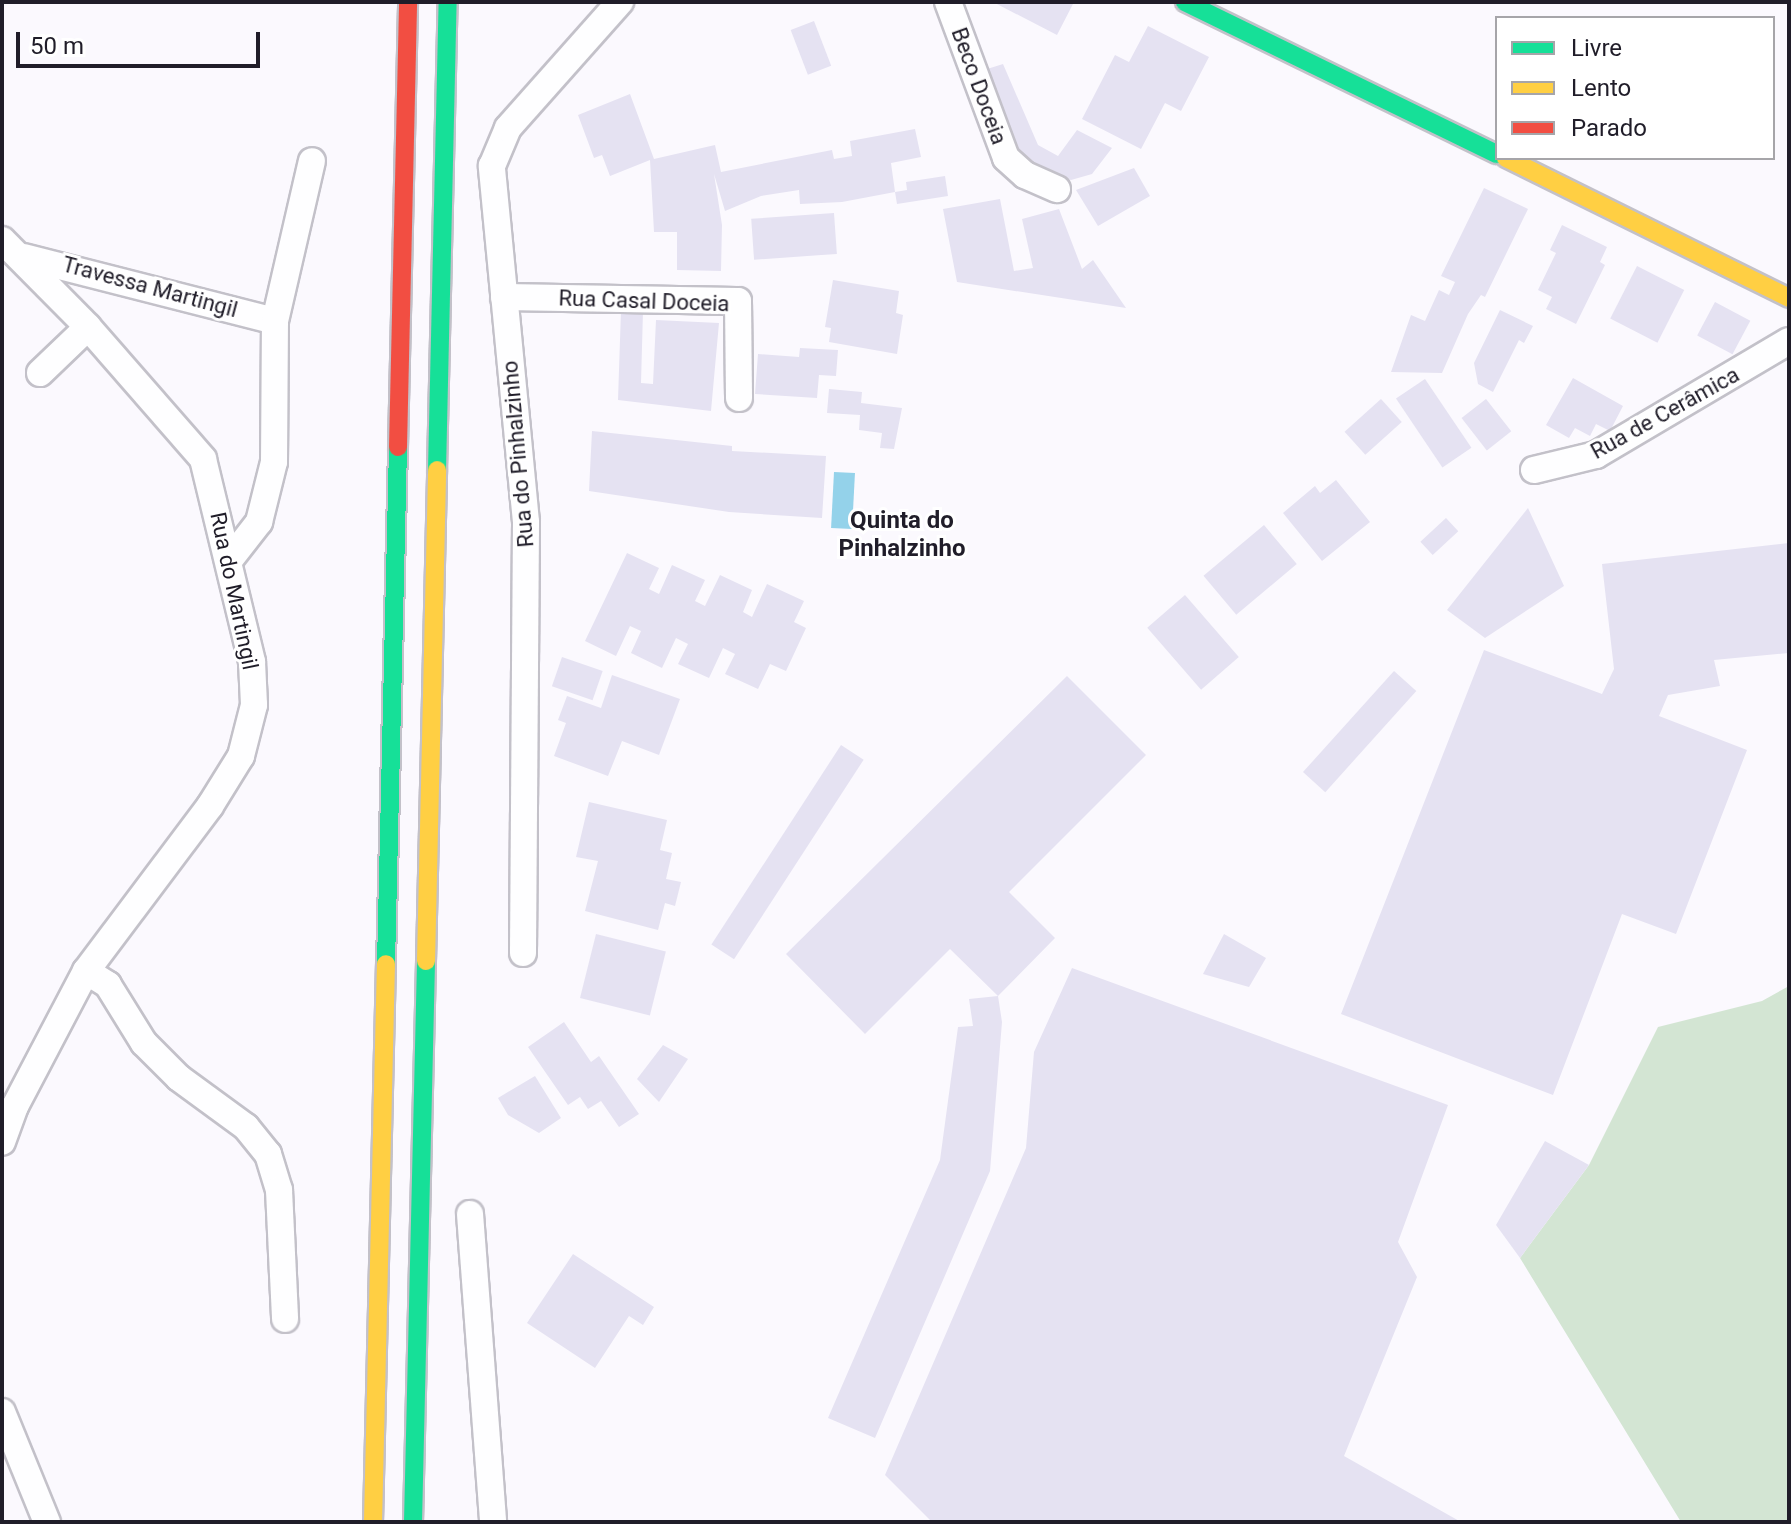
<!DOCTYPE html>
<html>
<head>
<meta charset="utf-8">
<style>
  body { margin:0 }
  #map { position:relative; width:1791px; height:1524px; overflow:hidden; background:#fbf9fe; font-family:Roboto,sans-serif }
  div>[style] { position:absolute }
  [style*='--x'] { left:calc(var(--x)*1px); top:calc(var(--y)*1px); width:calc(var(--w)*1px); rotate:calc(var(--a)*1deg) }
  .green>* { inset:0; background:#d3e5d3 }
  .water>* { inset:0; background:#94d2ea; transform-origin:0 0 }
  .building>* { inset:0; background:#e5e2f2; transform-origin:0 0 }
  .roads { filter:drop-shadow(2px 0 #c3c1c9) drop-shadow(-2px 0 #c3c1c9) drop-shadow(0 2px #c3c1c9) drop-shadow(0 -2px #c3c1c9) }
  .street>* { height:26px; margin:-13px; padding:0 13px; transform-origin:13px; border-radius:13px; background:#fefeff }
  .fast>* { height:18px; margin:-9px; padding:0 9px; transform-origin:9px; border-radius:9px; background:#16e098 }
  .slow>* { height:18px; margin:-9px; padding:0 9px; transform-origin:9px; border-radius:9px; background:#ffcf43 }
  .jam>* { height:18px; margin:-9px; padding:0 9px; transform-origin:9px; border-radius:9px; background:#f24e42 }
  span { translate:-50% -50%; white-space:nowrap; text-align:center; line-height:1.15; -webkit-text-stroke:6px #fff; paint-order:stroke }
  .street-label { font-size:22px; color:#201d29 }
  .neighbourhood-label { font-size:24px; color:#201d29; font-weight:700 }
  .frame { position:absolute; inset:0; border:4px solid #201d29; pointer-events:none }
  .legend { position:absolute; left:1495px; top:16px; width:280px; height:144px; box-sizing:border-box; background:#fff; border:2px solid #a6a5a9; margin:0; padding:10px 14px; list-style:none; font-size:24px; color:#201d29 }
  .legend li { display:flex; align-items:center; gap:16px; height:40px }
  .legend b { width:40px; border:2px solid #a6a5a9 }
  .scale { position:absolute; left:16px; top:32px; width:244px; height:36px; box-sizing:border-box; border:4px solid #201d29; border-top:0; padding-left:10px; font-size:24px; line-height:28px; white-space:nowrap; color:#201d29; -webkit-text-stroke:6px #fff; paint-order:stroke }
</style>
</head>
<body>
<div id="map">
  <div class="green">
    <i style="clip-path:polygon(1789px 986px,1789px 1522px,1681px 1522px,1520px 1258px,1589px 1165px,1658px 1027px,1762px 1001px)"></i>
  </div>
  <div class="water">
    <i style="left:834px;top:472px;width:21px;height:56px;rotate:3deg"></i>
  </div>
  <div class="building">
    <i style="clip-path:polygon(993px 2px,1074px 2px,1057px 35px)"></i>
    <i style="left:814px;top:21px;width:48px;height:25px;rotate:69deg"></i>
    <i style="clip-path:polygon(1148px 26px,1209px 57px,1181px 111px,1165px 103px,1141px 149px,1082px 119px,1115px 55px,1129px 62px)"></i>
    <i style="clip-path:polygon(1003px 64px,1038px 145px,1058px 156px,1077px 130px,1112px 148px,1092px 174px,1071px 180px,1045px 173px,1016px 154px,984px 70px)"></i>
    <i style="clip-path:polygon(630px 94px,654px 159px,715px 145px,721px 172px,832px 150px,834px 159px,852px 156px,850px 141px,915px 129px,921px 157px,891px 163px,895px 192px,842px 202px,800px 204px,799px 190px,761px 196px,725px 211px,714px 174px,722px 225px,721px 271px,677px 270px,677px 232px,654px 232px,650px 160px,610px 176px,602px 155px,594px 158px,578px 115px)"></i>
    <i style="clip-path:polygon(1134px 168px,1150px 196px,1098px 226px,1076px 190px)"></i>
    <i style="clip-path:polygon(945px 176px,948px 196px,897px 204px,895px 192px,907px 190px,906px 182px)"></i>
    <i style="clip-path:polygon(1484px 188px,1528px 209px,1485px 297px,1481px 295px,1468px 314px,1442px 373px,1391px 372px,1411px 315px,1425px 321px,1439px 290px,1449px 295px,1455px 282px,1441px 276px)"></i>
    <i style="clip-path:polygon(1000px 199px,1014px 271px,1033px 268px,1022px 219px,1059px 209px,1082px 269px,1093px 260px,1126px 308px,957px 282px,943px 209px)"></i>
    <i style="left:834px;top:213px;width:41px;height:83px;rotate:86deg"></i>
    <i style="clip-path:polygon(1562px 225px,1607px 247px,1600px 262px,1605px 265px,1576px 324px,1546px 309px,1552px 297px,1538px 290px,1556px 253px,1550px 250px)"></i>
    <i style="left:1637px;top:266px;width:53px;height:59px;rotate:27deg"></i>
    <i style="clip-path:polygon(833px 280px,899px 291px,896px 313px,903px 315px,897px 354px,829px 342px,831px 328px,825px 327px)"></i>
    <i style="left:1715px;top:302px;width:40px;height:38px;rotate:28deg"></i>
    <i style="clip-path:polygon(621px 310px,643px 311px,641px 383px,653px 384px,656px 320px,719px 323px,711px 411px,618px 400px)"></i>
    <i style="clip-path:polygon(1500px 310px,1533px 326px,1524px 343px,1519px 340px,1493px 392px,1478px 384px,1474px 363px)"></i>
    <i style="clip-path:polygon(800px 348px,838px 350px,836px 376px,819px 375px,817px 398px,755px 394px,758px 354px,799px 357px)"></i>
    <i style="clip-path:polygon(1573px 378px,1623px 406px,1610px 431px,1596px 424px,1590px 436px,1575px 428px,1569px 438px,1546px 425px)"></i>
    <i style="left:1425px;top:379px;width:83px;height:35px;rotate:56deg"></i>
    <i style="clip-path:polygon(829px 389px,862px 392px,861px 403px,902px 408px,894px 449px,880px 448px,882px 433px,859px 430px,860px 415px,827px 413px)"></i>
    <i style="left:1381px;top:399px;width:31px;height:49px;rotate:48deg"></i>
    <i style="left:1486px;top:399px;width:41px;height:31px;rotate:52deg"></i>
    <i style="clip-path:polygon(592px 431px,732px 446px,732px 451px,826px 456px,822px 518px,729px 512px,589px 491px)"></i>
    <i style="clip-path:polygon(1336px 480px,1370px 522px,1322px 561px,1283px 513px,1315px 486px,1320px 493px)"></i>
    <i style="clip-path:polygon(1528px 508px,1564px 586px,1485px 638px,1447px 610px)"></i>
    <i style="left:1446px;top:518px;width:18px;height:35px;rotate:47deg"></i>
    <i style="left:1264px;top:525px;width:51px;height:79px;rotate:50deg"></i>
    <i style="clip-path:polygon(1789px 543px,1789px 653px,1714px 660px,1720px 686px,1668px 695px,1659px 716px,1747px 750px,1676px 934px,1622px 914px,1553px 1095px,1341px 1014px,1484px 650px,1602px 694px,1614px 669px,1602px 564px)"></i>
    <i style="clip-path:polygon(627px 553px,659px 568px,649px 589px,659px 594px,672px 565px,705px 580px,695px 601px,705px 606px,720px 575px,752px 590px,743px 612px,752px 617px,767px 584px,804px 601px,794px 622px,806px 628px,786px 671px,770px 664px,758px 689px,725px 674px,735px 654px,723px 648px,709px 678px,678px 664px,688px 644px,676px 638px,662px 668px,631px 653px,641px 631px,630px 626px,616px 656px,585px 641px)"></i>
    <i style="left:1185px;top:595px;width:82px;height:50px;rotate:49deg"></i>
    <i style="left:562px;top:657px;width:43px;height:31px;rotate:19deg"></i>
    <i style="left:1394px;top:671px;width:30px;height:136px;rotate:42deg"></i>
    <i style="clip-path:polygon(612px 675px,680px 699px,659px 755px,622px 741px,608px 776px,554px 756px,566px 723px,558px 720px,567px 696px,601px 708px)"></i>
    <i style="clip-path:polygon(1067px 676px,1146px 755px,1009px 892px,1055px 938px,998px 996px,950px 949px,865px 1034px,786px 954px)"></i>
    <i style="left:841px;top:745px;width:27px;height:238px;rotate:33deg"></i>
    <i style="clip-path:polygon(589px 802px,667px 820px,660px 850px,672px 853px,666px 879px,681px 882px,675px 906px,665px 903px,658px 930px,585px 911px,598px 861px,576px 857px)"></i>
    <i style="left:596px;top:934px;width:72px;height:66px;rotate:14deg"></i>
    <i style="clip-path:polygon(1224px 934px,1266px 958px,1249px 987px,1203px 974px)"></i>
    <i style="clip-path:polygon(1072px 968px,1448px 1105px,1398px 1242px,1417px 1277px,1344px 1456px,1461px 1522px,932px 1522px,885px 1475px,1026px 1148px,1034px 1052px)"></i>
    <i style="clip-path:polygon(998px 996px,1002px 1022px,990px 1171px,875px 1438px,828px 1418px,940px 1160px,958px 1027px,973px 1026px,969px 999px)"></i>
    <i style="clip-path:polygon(564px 1022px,591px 1062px,599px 1056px,639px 1114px,619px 1127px,601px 1101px,588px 1109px,580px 1097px,568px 1105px,528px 1047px)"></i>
    <i style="clip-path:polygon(663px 1045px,688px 1059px,659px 1102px,637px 1079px)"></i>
    <i style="clip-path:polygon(535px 1076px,561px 1118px,539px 1133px,508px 1115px,498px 1098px)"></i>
    <i style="clip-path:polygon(1545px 1141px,1589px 1165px,1520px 1258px,1496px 1225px)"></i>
    <i style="clip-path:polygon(573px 1254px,654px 1307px,643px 1325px,629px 1316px,595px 1368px,527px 1323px)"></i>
  </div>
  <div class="roads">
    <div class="street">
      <i style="--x:948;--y:2;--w:166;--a:69.6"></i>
      <i style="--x:1006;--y:158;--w:25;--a:42"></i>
      <i style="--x:1025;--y:175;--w:35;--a:24"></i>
      <i style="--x:2;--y:240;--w:122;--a:45.3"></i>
      <i style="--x:88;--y:327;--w:175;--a:48.9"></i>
      <i style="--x:203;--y:459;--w:209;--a:76.4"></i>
      <i style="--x:252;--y:662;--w:43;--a:87.3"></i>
      <i style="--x:254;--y:705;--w:53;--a:104.3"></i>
      <i style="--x:241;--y:756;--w:59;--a:121.8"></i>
      <i style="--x:210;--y:806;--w:206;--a:126.9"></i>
      <i style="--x:86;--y:971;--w:153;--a:117.7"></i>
      <i style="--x:15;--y:1106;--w:38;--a:110"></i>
      <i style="--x:24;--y:257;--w:259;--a:14.3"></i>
      <i style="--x:504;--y:297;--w:234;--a:1"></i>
      <i style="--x:738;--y:301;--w:97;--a:89.4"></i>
      <i style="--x:40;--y:373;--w:66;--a:-43.8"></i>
      <i style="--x:1534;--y:470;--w:64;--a:-13.6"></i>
      <i style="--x:1596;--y:455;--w:224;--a:-30.6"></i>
      <i style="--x:231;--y:558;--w:46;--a:-52.1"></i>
      <i style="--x:259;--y:522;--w:62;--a:-76"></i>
      <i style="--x:274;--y:462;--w:141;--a:-89.6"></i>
      <i style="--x:275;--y:321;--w:164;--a:-77"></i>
      <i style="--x:523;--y:953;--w:431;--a:-89.6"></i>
      <i style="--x:526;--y:522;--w:358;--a:-95.5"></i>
      <i style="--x:492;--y:166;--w:41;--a:-67.2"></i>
      <i style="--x:508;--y:128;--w:169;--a:-48.4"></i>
      <i style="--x:86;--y:971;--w:26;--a:32"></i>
      <i style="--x:108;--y:985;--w:68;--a:58.2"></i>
      <i style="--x:144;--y:1043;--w:49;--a:45"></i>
      <i style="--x:179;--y:1078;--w:83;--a:36.2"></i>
      <i style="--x:246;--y:1127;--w:35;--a:51"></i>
      <i style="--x:268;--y:1154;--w:38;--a:73"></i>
      <i style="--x:279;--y:1190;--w:129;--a:87.3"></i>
      <i style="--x:470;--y:1214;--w:309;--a:85.7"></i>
      <i style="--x:2;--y:1412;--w:119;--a:67.8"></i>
    </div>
    <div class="fast">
      <i style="--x:1185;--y:2;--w:347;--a:26"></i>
      <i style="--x:437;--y:470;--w:468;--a:-88.7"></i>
      <i style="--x:386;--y:964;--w:517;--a:-88.67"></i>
      <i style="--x:413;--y:1522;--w:561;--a:-88.67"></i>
    </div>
    <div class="slow">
      <i style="--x:1506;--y:158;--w:316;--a:26.3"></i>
      <i style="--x:426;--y:961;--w:491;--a:-88.7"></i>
      <i style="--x:373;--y:1522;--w:558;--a:-88.67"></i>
    </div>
    <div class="jam">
      <i style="--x:398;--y:447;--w:445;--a:-88.7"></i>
    </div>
  </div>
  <div class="street-label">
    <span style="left:979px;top:86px;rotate:70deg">Beco Doceia</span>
    <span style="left:150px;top:287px;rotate:15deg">Travessa Martingil</span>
    <span style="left:644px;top:301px;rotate:2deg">Rua Casal Doceia</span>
    <span style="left:1665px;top:413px;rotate:-29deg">Rua de Cerâmica</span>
    <span style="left:518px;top:454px;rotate:-95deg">Rua do Pinhalzinho</span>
    <span style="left:234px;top:591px;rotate:78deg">Rua do Martingil</span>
  </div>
  <div class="neighbourhood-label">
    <span style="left:902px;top:535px">Quinta do<br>Pinhalzinho</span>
  </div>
  <div class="frame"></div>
  <ul class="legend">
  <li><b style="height:10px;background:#16e098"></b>Livre</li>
  <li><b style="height:10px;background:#ffcf43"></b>Lento</li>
  <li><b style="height:10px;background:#f24e42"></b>Parado</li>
  </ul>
  <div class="scale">50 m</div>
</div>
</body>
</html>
